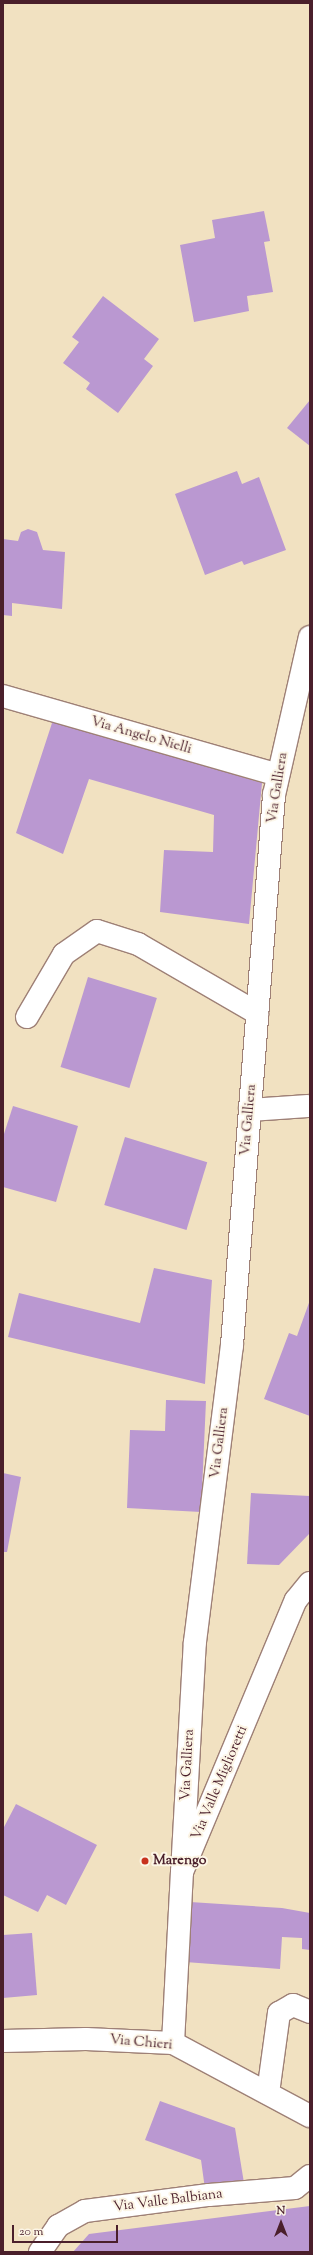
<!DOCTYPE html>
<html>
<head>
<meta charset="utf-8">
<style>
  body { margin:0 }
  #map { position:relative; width:313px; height:2255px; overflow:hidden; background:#f1e1c1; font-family:"Sorts Mill Goudy",serif }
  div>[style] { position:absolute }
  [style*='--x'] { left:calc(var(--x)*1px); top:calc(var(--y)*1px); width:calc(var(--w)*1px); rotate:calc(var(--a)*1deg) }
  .building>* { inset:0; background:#ba98d1; transform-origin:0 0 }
  .roads { filter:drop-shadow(1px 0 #9e8076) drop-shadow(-1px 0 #9e8076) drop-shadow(0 1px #9e8076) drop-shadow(0 -1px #9e8076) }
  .minor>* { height:22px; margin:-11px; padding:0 11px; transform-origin:11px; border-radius:11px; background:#fff }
  .major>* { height:22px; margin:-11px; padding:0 11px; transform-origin:11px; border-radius:11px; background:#fff }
  .dots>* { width:11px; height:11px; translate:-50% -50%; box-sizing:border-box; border:2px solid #fcf5e5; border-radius:50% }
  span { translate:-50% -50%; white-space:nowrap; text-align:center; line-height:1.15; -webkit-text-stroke:4px #fcf5e5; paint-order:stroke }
  .street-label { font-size:14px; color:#4a1f2b }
  .poi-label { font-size:14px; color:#4a1f2b; font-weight:700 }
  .left { translate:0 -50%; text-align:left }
  .frame { position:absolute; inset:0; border:4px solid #4a1f2b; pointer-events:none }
  .north { position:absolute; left:261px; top:2203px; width:40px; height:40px; -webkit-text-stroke:3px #fcf5e5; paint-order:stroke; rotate:0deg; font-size:11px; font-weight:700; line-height:16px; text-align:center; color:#4a1f2b }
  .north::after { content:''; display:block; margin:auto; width:14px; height:18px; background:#4a1f2b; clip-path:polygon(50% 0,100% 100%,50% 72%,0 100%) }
  .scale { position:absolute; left:12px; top:2225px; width:106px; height:18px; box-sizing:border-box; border:2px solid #4a1f2b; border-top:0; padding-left:5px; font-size:12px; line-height:14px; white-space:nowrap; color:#4a1f2b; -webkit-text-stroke:3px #fcf5e5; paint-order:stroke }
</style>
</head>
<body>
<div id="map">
  <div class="building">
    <i style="clip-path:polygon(264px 211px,270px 241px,264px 242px,273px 292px,247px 296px,249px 311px,194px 322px,180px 245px,215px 238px,212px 220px)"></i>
    <i style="clip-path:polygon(103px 296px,159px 339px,144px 359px,153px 366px,118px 413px,86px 389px,90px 383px,63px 363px,79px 342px,72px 337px)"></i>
    <i style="clip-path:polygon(310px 400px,310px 446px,287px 428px)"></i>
    <i style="clip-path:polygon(237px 471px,242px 484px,259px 477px,286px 550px,244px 565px,242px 561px,205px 575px,175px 494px)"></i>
    <i style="clip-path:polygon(28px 529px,37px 532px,43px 550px,65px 552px,62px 609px,12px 603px,12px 616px,3px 615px,3px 539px,18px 541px,21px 532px)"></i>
    <i style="clip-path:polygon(53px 720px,262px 783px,249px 924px,160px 912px,164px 850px,213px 852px,214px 815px,89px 779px,63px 854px,16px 833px)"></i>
    <i style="left:88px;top:977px;width:72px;height:94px;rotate:17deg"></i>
    <i style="clip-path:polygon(13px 1106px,78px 1126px,56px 1202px,3px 1187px,3px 1137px)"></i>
    <i style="left:125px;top:1137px;width:86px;height:71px;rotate:17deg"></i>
    <i style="clip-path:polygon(154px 1268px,212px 1280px,205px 1384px,8px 1337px,19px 1293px,140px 1323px)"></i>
    <i style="clip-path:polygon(310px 1300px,310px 1416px,264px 1399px,289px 1333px,297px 1336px)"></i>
    <i style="clip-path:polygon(166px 1400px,206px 1401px,201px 1512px,127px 1508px,130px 1430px,165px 1431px)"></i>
    <i style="clip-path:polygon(3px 1473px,21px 1477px,7px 1552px,3px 1552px)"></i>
    <i style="clip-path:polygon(251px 1493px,310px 1496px,310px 1533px,279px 1565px,247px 1564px)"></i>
    <i style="clip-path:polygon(16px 1804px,97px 1845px,66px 1905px,47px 1895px,38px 1912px,3px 1895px,3px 1829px)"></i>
    <i style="clip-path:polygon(190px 1902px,282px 1908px,310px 1913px,310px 1950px,302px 1949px,302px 1938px,282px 1937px,280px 1969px,185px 1962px)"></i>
    <i style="clip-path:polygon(32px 1933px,37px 1995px,3px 1998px,3px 1935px)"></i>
    <i style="clip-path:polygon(160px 2101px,235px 2128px,244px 2183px,205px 2189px,201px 2160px,145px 2140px)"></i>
    <i style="clip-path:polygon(310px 2206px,310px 2252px,73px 2252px,89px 2234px)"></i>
  </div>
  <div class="roads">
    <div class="minor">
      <i style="--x:3;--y:696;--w:286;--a:16"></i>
      <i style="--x:27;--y:1017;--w:73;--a:-59.6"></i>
      <i style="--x:64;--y:954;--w:40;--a:-34.9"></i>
      <i style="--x:97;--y:931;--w:43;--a:17.6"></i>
      <i style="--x:138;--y:944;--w:138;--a:30.1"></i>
      <i style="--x:250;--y:1110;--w:58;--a:-3.9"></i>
      <i style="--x:182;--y:1872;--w:230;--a:-86.8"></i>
      <i style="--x:195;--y:1642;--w:299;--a:-82.9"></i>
      <i style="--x:232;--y:1345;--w:552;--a:-85.63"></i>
      <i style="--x:274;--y:795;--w:162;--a:-77.2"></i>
      <i style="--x:173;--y:2043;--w:171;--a:-87"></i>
      <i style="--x:182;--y:1872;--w:295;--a:-67.3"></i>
      <i style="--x:296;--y:1600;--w:22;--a:-51"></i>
      <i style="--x:268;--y:2093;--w:81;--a:-82.2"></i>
      <i style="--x:279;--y:2013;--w:16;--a:-30"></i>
      <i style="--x:293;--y:2005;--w:18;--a:22"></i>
      <i style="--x:40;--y:2252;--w:32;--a:-55"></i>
      <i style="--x:58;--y:2226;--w:31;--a:-29"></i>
      <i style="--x:85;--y:2211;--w:125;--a:-7.4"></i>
      <i style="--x:209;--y:2195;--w:86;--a:-4.7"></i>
      <i style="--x:295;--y:2188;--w:19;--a:-39"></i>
    </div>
    <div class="major">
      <i style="--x:3;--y:2041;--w:83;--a:-1.4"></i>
      <i style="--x:86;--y:2039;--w:87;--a:2.6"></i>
      <i style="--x:173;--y:2043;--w:155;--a:28.1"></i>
    </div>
  </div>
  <div class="dots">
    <i style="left:145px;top:1861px;background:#c8321e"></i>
  </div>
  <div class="street-label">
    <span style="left:141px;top:736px;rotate:16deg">Via Angelo Nielli</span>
    <span style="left:278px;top:788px;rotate:-81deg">Via Galliera</span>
    <span style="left:249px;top:1120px;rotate:-85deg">Via Galliera</span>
    <span style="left:220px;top:1443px;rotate:-83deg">Via Galliera</span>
    <span style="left:188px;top:1765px;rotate:-87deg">Via Galliera</span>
    <span style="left:220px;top:1783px;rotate:-67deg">Via Valle Miglioretti</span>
    <span style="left:141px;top:2043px;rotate:5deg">Via Chieri</span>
    <span style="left:168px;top:2201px;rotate:-7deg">Via Valle Balbiana</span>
  </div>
  <div class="poi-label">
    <span class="left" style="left:153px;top:1861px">Marengo</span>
  </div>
  <div class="frame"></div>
  <div class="north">N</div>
  <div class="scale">20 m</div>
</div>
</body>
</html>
